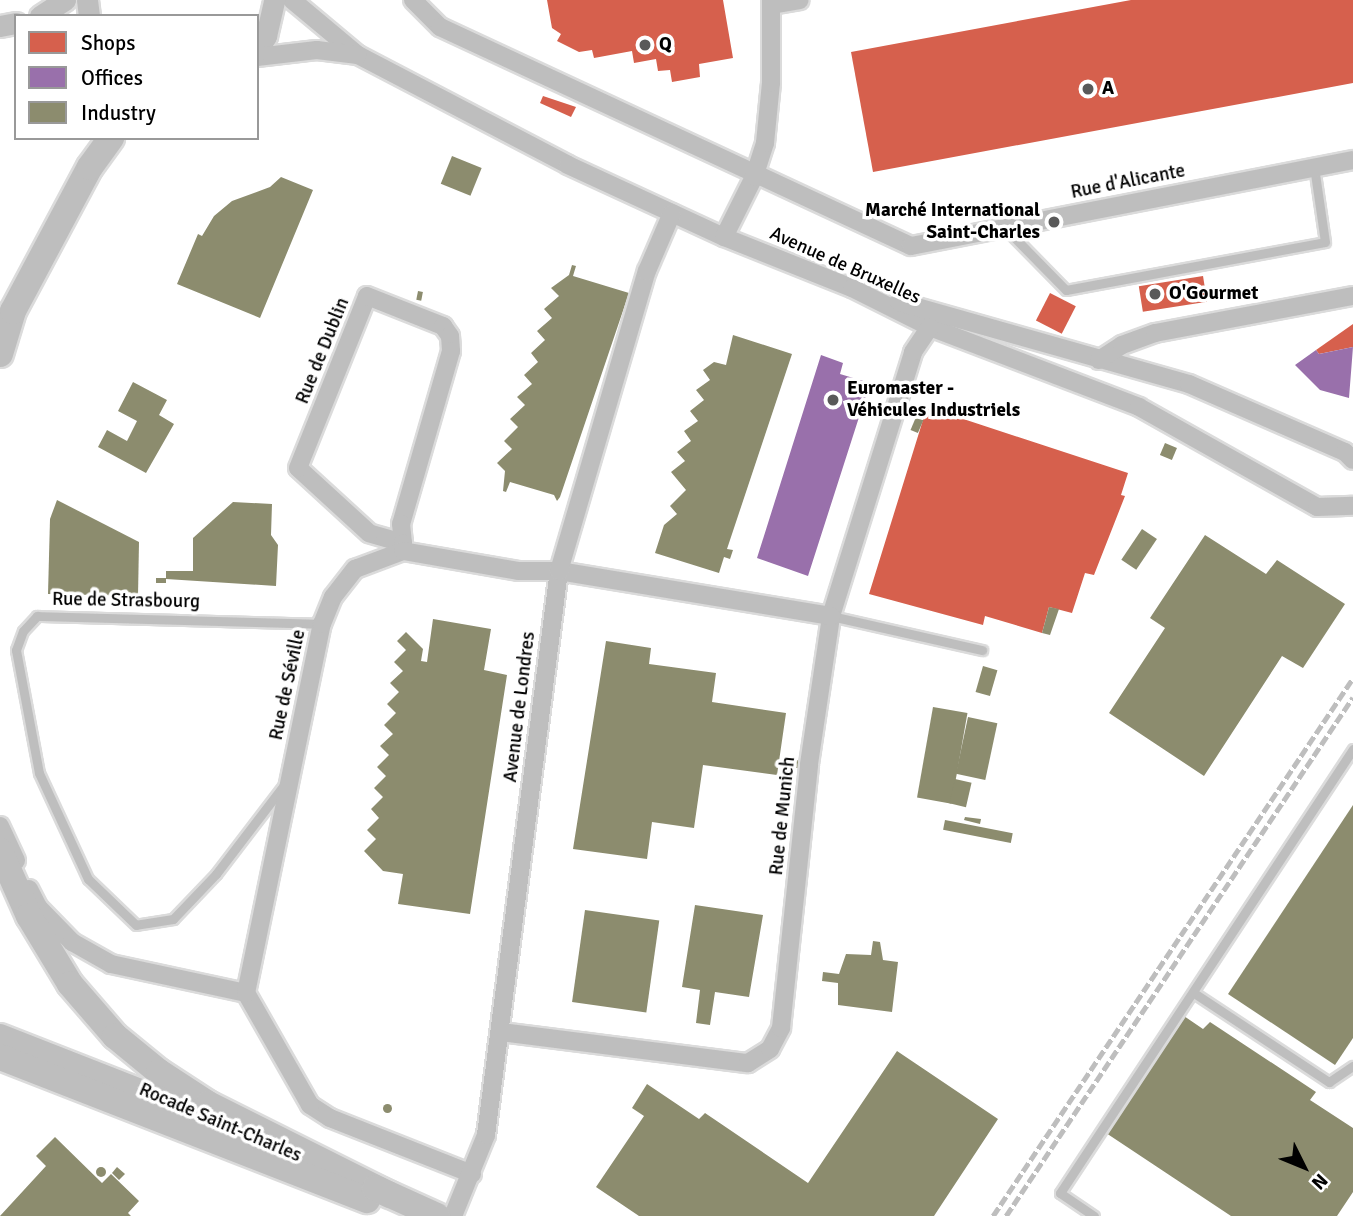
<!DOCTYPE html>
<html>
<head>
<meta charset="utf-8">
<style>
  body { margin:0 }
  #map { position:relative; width:1353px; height:1216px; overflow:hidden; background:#fff; font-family:Signika,sans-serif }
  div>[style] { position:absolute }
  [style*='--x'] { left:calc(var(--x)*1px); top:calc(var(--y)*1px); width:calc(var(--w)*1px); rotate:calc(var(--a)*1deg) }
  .shops>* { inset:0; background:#d6604d; transform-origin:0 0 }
  .offices>* { inset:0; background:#9970ab }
  .industry>* { inset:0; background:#8c8c6e; transform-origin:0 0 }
  .round { border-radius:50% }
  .roads { filter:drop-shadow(2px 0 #dbdbdb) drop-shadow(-2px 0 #dbdbdb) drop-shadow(0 2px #dbdbdb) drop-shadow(0 -2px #dbdbdb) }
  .service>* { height:9px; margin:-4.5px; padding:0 4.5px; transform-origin:4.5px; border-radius:4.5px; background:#bebebe }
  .minor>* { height:18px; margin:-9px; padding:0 9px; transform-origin:9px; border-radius:9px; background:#bebebe }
  .tertiary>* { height:21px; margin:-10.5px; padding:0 10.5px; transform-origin:10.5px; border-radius:10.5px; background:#bebebe }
  .primary>* { height:26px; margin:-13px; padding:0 13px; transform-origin:13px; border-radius:13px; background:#bebebe }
  .rail>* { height:5px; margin-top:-2.5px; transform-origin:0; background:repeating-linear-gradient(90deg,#bebebe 0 10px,transparent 0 13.5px) }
  .dots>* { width:19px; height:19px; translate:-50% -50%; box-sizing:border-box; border:4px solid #fff; border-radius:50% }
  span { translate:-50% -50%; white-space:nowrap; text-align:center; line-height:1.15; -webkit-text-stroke:7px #fff; paint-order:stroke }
  .poi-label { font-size:19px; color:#000; font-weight:700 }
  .left { translate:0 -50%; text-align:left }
  .right { translate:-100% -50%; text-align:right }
  .street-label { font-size:19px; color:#000 }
  .legend { position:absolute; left:14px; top:14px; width:245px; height:126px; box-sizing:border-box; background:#fff; border:2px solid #999; margin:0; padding:9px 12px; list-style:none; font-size:21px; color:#000 }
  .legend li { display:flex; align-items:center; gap:14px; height:35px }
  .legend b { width:35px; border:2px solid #999 }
  .north { position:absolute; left:1269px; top:1132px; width:70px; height:70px; -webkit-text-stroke:5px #fff; paint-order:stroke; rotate:133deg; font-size:19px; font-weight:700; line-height:28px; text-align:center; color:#000 }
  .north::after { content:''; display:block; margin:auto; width:24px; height:32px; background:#000; clip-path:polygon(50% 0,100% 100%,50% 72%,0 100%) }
</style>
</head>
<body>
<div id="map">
  <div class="shops">
    <i style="clip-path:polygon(547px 0,723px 0,733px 58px,699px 64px,700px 77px,672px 82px,670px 70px,658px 71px,656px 59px,634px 63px,632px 51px,594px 58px,592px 50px,579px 52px,557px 41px,561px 34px,552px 28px)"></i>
    <i style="clip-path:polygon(1131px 0,1353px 0,1353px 83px,873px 172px,851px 52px)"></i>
    <i style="clip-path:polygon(543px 96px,576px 107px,571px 117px,540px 103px)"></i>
    <i style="left:1203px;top:276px;width:26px;height:65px;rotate:81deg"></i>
    <i style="left:1050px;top:293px;width:29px;height:31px;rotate:27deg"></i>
    <i style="clip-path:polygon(1353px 324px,1353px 347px,1319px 354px,1316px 350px)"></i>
    <i style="clip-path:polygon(927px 407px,1128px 473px,1121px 495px,1125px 496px,1094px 575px,1085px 573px,1072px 613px,1049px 607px,1042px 633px,985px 616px,983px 625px,869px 594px)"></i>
  </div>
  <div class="offices">
    <i style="clip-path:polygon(1353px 347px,1349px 398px,1320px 390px,1295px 365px,1316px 350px,1319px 354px)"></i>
    <i style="clip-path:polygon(821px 355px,843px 363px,840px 374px,870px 383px,808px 576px,757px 558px)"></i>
  </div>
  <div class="industry">
    <i style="left:452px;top:156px;width:32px;height:30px;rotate:22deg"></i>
    <i style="clip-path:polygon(281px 177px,313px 190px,260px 318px,177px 284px,198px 234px,202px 236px,214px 216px,232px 201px,270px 187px)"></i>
    <i style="clip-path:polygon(572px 265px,576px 266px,573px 276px,629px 293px,560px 497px,557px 501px,554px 495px,510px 482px,506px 492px,503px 491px,505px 471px,497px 463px,512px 449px,504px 441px,518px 427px,510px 419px,525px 405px,517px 397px,532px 384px,524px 375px,538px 362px,531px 353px,545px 340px,537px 331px,552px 318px,544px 309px,559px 296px,551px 288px,569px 275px)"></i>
    <i style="left:418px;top:291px;width:5px;height:9px;rotate:11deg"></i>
    <i style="clip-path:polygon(733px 335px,792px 354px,727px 549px,733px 550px,730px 559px,724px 557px,719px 573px,655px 553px,664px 525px,677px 514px,670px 506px,686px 490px,671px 472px,685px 461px,677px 452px,691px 441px,684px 431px,698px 421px,690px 411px,704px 400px,696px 390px,710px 380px,703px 370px,714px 362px,726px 365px)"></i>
    <i style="clip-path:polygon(133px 382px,167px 400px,159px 415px,174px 424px,146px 473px,98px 447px,107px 430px,127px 441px,137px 421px,118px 411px)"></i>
    <i style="left:916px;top:417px;width:8px;height:14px;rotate:23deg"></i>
    <i style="left:1165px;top:443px;width:13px;height:13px;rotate:23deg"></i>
    <i style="clip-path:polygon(57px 500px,139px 542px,138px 596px,48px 594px,50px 519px)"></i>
    <i style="clip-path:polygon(233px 502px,272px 504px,271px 535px,278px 545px,276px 586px,166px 579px,166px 571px,193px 571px,193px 538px)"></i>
    <i style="left:1142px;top:529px;width:18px;height:37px;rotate:34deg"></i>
    <i style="clip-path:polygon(1205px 535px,1266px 574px,1277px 560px,1345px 604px,1303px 668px,1282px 656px,1204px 776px,1109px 713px,1165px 628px,1150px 618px)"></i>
    <i style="left:156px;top:578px;width:10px;height:5px"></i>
    <i style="clip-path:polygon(1049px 607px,1059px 609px,1050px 635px,1042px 633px)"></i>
    <i style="clip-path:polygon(433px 619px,491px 629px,484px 670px,507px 675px,470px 914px,398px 904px,403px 874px,383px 871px,364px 851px,376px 839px,367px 830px,379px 818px,371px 809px,383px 797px,374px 788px,386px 776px,377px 767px,389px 755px,380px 746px,393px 734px,384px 725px,396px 713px,387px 704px,399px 692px,390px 683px,403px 671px,394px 662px,406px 650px,397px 641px,406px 632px,423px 649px,421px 661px,427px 662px)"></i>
    <i style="clip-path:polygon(606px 641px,651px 648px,649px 664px,716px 673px,712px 702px,786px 713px,777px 775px,703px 765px,694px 828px,652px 822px,647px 859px,573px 849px)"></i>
    <i style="left:983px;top:666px;width:15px;height:27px;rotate:16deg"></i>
    <i style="left:933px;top:707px;width:35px;height:92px;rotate:10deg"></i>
    <i style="left:968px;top:717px;width:30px;height:58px;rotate:12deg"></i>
    <i style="left:793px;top:760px;width:6px;height:8px"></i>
    <i style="left:955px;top:779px;width:17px;height:25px;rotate:13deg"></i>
    <i style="clip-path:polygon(1353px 805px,1353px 1038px,1335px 1065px,1228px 994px)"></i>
    <i style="clip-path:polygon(965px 817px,981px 819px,980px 824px,964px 820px)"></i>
    <i style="left:945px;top:820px;width:69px;height:10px;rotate:11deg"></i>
    <i style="clip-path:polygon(695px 905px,763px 915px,749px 997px,715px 992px,710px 1025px,696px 1023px,700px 990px,682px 987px)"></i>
    <i style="left:585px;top:910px;width:75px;height:93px;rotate:8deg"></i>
    <i style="clip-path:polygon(873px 941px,880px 942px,883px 960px,898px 962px,892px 1012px,838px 1005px,838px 983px,822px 981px,823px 972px,839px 974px,846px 954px,871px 955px)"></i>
    <i style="clip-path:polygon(1181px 1014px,1203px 1029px,1210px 1022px,1316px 1092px,1310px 1100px,1353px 1128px,1353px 1192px,1337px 1216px,1231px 1216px,1103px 1131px)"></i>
    <i style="clip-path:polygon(897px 1051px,998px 1119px,934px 1216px,639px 1216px,596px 1187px,644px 1116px,632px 1108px,647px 1084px,699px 1119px,705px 1113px,808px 1183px)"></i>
    <i class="round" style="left:382.5px;top:1103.5px;width:9px;height:9px"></i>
    <i style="clip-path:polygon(55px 1137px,102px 1183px,111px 1174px,139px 1201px,128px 1213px,131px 1216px,0 1216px,46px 1166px,36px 1156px)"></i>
    <i class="round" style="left:96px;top:1167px;width:10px;height:10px"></i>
    <i style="clip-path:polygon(117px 1167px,125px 1174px,119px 1180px,112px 1173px)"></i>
  </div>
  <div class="roads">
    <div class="service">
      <i style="--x:1005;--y:228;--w:87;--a:45.5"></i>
      <i style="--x:1066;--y:290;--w:263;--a:-10.5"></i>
      <i style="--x:1325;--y:242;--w:76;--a:-98.3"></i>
      <i style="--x:831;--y:616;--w:155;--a:12.7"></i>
      <i style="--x:284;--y:785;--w:112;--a:127.4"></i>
      <i style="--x:216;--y:874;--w:62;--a:133.7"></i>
      <i style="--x:173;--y:919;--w:37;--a:171"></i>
      <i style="--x:136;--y:925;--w:66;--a:-136.2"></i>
      <i style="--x:88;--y:879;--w:117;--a:-114.8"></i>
      <i style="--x:39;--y:773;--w:125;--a:-100.6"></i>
      <i style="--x:16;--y:650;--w:20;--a:-70"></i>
      <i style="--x:23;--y:631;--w:21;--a:-47"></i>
      <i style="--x:37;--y:616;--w:285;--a:1.6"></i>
      <i style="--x:1194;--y:993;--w:162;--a:33.4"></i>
      <i style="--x:1329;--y:1082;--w:29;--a:-34"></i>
      <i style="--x:1094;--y:1216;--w:41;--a:-145.9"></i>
      <i style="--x:1060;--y:1193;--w:532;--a:-56.58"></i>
    </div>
    <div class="minor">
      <i style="--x:292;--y:0;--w:86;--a:39.8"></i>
      <i style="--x:358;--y:55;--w:237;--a:27.6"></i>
      <i style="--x:568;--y:165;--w:172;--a:24.8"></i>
      <i style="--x:724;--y:237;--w:138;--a:21.7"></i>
      <i style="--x:852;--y:288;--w:87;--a:26.6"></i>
      <i style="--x:930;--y:327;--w:224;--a:20.9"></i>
      <i style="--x:1139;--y:407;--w:204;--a:29.3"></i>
      <i style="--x:1317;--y:507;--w:36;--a:-2"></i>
      <i style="--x:413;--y:0;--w:38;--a:45"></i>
      <i style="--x:440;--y:27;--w:519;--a:24.94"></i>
      <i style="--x:911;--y:246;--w:450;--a:-11"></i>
      <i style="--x:772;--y:5;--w:28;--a:-10"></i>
      <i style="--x:257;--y:57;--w:60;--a:-6.7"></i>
      <i style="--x:317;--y:50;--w:41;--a:7"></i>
      <i style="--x:724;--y:237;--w:67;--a:-63.4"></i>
      <i style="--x:754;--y:177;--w:36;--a:-72"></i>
      <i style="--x:765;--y:143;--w:60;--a:-84.3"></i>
      <i style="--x:771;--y:83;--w:83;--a:-90"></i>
      <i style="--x:899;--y:302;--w:301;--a:15.8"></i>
      <i style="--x:1189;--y:384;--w:170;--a:23.6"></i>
      <i style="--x:1345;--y:452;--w:11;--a:45"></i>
      <i style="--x:1099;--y:360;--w:27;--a:-33"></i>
      <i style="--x:1122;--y:345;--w:35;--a:-20"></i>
      <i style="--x:1155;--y:333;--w:201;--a:-10.6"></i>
      <i style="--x:403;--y:543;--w:35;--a:-164"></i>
      <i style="--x:369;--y:533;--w:96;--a:-137.5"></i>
      <i style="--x:298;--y:468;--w:185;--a:-68.1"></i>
      <i style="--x:367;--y:296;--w:82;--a:21.5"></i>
      <i style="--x:443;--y:326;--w:12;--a:55"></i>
      <i style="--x:450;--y:336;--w:15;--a:86"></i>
      <i style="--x:451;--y:351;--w:180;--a:106.1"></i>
      <i style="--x:401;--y:524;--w:19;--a:84"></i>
      <i style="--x:403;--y:543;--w:8;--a:90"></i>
      <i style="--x:0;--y:826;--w:38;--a:65"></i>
      <i style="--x:29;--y:889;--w:20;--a:63"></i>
      <i style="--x:38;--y:907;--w:49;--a:45.8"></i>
      <i style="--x:72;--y:942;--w:45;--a:29.4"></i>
      <i style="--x:111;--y:964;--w:138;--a:12.1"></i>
      <i style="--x:501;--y:1032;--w:249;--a:7.2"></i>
      <i style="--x:748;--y:1063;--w:26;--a:-32"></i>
      <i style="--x:770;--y:1049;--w:24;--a:-62"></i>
      <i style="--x:781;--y:1028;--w:265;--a:-83.9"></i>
      <i style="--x:809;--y:764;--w:150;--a:-81.5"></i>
      <i style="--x:831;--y:616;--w:276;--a:-72.7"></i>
      <i style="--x:913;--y:352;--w:30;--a:-56"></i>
      <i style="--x:472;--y:1174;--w:153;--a:-158.5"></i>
      <i style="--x:330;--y:1118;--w:24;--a:-147"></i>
      <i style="--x:310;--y:1105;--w:129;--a:-119.7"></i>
      <i style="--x:246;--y:993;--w:377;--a:-78.4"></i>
      <i style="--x:322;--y:624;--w:29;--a:-68"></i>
      <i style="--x:333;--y:597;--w:36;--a:-52"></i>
      <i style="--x:355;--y:569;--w:51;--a:-20.6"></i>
      <i style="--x:403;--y:551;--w:118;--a:9.8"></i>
      <i style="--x:519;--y:571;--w:40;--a:0"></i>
      <i style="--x:559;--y:571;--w:276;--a:9.4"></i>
      <i style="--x:453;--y:1216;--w:87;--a:-67.8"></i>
      <i style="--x:486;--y:1135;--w:569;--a:-82.63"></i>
      <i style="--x:559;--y:571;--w:313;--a:-73.7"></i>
      <i style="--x:647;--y:271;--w:63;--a:-66.7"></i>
    </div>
    <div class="tertiary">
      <i style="--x:87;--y:0;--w:16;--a:83"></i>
      <i style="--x:40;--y:16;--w:30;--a:-33"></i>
      <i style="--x:0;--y:26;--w:16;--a:-11"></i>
      <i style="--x:257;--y:50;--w:17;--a:-57"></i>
      <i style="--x:266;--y:36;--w:37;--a:-77"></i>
    </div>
    <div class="primary">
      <i style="--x:0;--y:354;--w:45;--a:-73.2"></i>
      <i style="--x:13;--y:311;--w:163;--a:-61.9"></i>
      <i style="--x:90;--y:167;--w:36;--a:-54"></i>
      <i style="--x:0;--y:851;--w:71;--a:66"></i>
      <i style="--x:29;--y:916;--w:79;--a:58.9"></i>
      <i style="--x:70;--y:984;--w:69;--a:49.1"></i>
      <i style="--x:115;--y:1036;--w:57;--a:39.3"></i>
      <i style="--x:159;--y:1072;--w:59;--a:33.1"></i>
      <i style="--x:208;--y:1104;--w:203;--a:26.6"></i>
      <i style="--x:0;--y:1037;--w:222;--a:21.4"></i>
      <i style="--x:0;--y:1057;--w:394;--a:21.3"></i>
      <i style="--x:375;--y:1188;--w:68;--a:24.3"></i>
    </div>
  </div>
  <div class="rail">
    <i style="--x:993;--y:1216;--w:647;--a:-56.21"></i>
    <i style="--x:1006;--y:1216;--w:624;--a:-56.23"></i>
  </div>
  <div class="dots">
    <i style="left:645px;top:45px;background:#595959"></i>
    <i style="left:1088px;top:89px;background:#595959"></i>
    <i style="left:1054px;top:222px;background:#595959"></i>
    <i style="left:1155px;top:294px;background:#595959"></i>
    <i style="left:833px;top:400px;background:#595959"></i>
  </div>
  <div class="poi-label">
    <span class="left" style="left:659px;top:45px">Q</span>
    <span class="left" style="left:1102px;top:89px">A</span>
    <span class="right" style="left:1040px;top:222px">Marché International<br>Saint-Charles</span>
    <span class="left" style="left:1169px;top:294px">O'Gourmet</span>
    <span class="left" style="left:847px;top:400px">Euromaster -<br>Véhicules Industriels</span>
  </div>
  <div class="street-label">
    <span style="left:1128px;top:182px;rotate:-11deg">Rue d'Alicante</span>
    <span style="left:845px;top:266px;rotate:24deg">Avenue de Bruxelles</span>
    <span style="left:323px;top:351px;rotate:-68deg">Rue de Dublin</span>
    <span style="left:126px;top:601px;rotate:1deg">Rue de Strasbourg</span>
    <span style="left:288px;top:685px;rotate:-78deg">Rue de Séville</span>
    <span style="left:520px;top:707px;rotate:-83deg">Avenue de Londres</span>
    <span style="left:783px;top:816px;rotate:-84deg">Rue de Munich</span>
    <span style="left:220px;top:1123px;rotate:23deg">Rocade Saint-Charles</span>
  </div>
  <ul class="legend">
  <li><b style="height:19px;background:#d6604d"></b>Shops</li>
  <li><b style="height:19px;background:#9970ab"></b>Offices</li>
  <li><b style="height:19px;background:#8c8c6e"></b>Industry</li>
  </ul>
  <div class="north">N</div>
</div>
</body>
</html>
